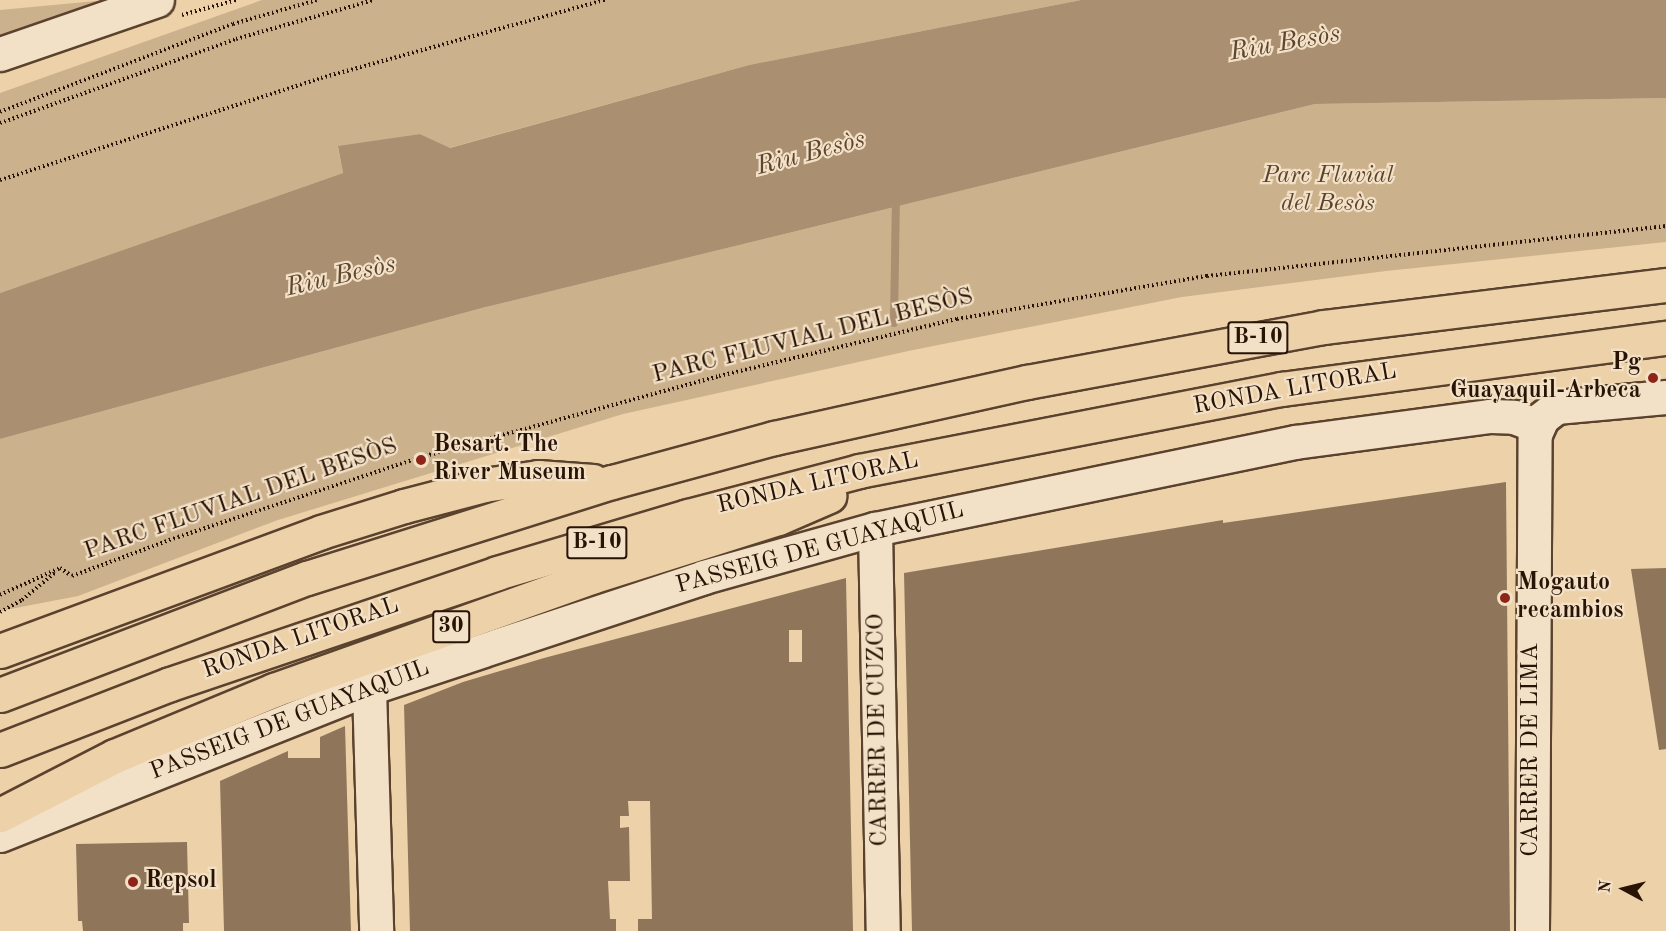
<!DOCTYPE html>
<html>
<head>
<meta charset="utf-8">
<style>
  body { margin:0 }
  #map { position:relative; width:1666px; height:931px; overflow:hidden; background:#edd1a9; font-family:"Old Standard TT",serif }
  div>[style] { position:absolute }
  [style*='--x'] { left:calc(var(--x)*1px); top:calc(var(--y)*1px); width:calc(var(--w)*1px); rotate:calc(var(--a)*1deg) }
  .green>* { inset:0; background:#ccb18d }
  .water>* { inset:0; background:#aa9071 }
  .stream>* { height:8px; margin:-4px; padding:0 4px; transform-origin:4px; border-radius:4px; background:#aa9071 }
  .building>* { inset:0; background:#8f765a }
  .path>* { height:4px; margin-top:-2px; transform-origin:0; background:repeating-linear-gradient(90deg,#291305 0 1.5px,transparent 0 4.5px) }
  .roads { filter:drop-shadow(2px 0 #5a422e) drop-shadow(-2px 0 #5a422e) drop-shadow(0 2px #5a422e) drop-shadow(0 -2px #5a422e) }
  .minor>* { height:33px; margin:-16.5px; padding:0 16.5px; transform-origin:16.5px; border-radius:16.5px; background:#f3e1c7 }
  .highway>* { height:33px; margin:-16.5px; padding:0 16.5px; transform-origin:16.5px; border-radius:16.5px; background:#edd1a9 }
  .dots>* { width:16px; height:16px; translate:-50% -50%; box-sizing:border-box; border:3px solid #f3e1c7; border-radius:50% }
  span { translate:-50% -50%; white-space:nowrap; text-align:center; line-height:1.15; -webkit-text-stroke:4.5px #f3e1c7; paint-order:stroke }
  .shield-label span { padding:2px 4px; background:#f3e1c7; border:2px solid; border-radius:4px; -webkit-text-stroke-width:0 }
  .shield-label { font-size:22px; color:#291305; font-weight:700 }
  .park-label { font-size:24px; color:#5a422e; font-style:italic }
  .street-label { font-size:24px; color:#291305 }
  .poi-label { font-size:24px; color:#291305; font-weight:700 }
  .right { translate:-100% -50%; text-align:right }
  .left { translate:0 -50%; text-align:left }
  .water-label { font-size:26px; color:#5d4530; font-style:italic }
  .north { position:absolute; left:1594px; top:859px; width:60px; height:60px; -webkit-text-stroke:4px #f3e1c7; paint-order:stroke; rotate:277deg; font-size:16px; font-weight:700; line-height:24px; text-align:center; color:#291305 }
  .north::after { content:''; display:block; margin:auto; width:21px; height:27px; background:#291305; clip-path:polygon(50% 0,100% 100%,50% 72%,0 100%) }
</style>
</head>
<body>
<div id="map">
  <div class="green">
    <i style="clip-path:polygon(107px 0,0 44px,0 10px)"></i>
    <i style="clip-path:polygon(262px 0,1081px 0,749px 65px,449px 148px,420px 134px,338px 147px,343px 173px,0 293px,0 93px)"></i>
    <i style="clip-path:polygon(1666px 98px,1666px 242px,1386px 271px,1182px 297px,913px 350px,623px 414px,278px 520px,78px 596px,0 611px,0 439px,482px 308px,1315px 104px)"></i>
  </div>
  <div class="water">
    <i style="clip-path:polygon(1081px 0,1666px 0,1666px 98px,1315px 104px,482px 308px,0 439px,0 293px,343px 173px,338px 146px,420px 134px,450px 148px,749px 65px)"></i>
  </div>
  <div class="stream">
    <i style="--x:894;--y:323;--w:125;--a:-89.1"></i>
  </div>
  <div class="building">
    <i style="clip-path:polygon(1506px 482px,1510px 931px,912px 931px,904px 573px,1223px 520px,1223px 523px)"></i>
    <i style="clip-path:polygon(1666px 568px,1666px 749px,1659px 750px,1631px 569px)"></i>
    <i style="clip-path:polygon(evenodd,846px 578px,853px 931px,638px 931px,638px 919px,652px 919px,650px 801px,628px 801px,629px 816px,620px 816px,620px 828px,629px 827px,630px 881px,608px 881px,610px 919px,616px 919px,616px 931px,410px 931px,404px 705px,463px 682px,544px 658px,846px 578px,789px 630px,802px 630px,802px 662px,789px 662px,789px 630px)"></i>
    <i style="clip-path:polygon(345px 726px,351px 931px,224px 931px,220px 781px,288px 751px,288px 758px,320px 758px,320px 737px)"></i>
    <i style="clip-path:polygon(187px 842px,189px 923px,183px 923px,183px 931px,83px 931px,82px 921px,78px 921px,76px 844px)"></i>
  </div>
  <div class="path">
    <i style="--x:182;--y:15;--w:56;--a:-15.5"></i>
    <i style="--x:0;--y:112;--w:249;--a:-20.7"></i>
    <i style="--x:233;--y:24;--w:87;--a:-15.9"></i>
    <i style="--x:0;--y:123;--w:251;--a:-19.6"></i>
    <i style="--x:236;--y:39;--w:143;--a:-15.8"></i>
    <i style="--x:0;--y:180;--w:337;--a:-17.6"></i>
    <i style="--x:321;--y:78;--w:295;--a:-15.4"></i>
    <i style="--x:0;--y:595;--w:66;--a:-24.2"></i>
    <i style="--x:60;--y:568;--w:14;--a:34"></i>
    <i style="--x:72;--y:576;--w:113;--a:-20.2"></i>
    <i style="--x:178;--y:537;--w:260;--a:-18.2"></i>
    <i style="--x:425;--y:456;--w:305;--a:-15.2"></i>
    <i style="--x:719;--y:376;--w:245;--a:-13.5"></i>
    <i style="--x:957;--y:319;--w:254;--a:-9.8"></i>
    <i style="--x:1207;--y:276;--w:462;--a:-6.2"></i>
    <i style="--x:0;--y:612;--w:25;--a:-29"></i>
    <i style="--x:22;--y:600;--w:45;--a:-39.6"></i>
  </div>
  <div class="roads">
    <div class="minor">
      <i style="--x:0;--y:54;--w:166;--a:-19"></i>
      <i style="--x:875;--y:529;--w:402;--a:88.9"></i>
      <i style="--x:369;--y:688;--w:243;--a:88.3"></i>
      <i style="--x:0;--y:835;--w:397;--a:-21.7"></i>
      <i style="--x:369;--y:688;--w:353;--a:-18.3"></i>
      <i style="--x:704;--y:577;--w:178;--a:-15.7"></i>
      <i style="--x:875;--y:529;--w:429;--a:-11.7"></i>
      <i style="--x:1295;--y:442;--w:197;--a:-7.6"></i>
      <i style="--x:1490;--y:416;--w:24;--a:2"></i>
      <i style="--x:1514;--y:417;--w:25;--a:21"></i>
      <i style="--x:1532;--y:931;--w:497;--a:-89.7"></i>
      <i style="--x:1535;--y:434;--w:17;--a:-66"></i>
      <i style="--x:1542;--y:418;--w:18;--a:-38"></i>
      <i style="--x:1556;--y:407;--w:110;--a:-5.2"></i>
    </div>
    <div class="highway">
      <i style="--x:0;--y:651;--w:342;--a:-20.3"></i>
      <i style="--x:321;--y:532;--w:87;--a:-17.4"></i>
      <i style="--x:404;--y:506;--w:83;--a:-14.7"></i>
      <i style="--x:484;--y:485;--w:55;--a:-8.4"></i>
      <i style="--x:538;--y:477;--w:55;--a:4.2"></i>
      <i style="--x:0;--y:695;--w:329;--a:-20.9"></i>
      <i style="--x:307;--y:578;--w:320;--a:-17.5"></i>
      <i style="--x:612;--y:482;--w:168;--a:-15.2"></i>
      <i style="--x:774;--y:438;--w:259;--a:-12.5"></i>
      <i style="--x:1027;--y:382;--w:301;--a:-10.5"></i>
      <i style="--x:1323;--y:327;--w:346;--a:-7"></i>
      <i style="--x:0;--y:750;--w:182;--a:-21.2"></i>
      <i style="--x:170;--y:684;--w:345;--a:-18.7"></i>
      <i style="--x:497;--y:573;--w:199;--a:-16.6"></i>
      <i style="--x:688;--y:516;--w:177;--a:-14.7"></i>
      <i style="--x:859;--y:471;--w:431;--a:-11"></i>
      <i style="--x:1282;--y:389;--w:387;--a:-7.6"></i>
      <i style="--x:0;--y:815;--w:129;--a:-27.2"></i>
      <i style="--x:115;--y:756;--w:172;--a:-22.5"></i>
      <i style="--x:274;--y:690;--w:337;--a:-19.6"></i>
      <i style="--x:591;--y:577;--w:196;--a:-17.5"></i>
      <i style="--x:778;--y:518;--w:56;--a:-23.3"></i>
    </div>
  </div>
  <div class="dots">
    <i style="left:1653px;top:378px;background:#8f2418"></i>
    <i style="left:421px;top:460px;background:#8f2418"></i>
    <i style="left:1505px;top:598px;background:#8f2418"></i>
    <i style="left:133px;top:882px;background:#8f2418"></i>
  </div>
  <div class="shield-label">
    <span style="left:1258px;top:338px">B-10</span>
    <span style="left:597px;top:543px">B-10</span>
    <span style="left:451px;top:627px">30</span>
  </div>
  <div class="park-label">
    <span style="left:1328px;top:191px">Parc Fluvial<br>del Besòs</span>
  </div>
  <div class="street-label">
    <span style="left:813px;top:337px;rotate:-14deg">PARC FLUVIAL DEL BESÒS</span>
    <span style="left:1295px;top:390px;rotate:-10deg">RONDA LITORAL</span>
    <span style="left:818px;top:484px;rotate:-13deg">RONDA LITORAL</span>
    <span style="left:241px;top:500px;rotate:-19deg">PARC FLUVIAL DEL BESÒS</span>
    <span style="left:820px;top:549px;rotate:-15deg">PASSEIG DE GUAYAQUIL</span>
    <span style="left:301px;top:639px;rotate:-19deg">RONDA LITORAL</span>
    <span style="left:290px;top:721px;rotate:-21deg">PASSEIG DE GUAYAQUIL</span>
    <span style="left:879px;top:730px;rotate:-91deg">CARRER DE CUZCO</span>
    <span style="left:1532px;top:750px;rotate:-90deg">CARRER DE LIMA</span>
  </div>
  <div class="poi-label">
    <span class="right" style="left:1641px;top:378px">Pg<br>Guayaquil-Arbeca</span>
    <span class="left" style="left:433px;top:460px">Besart. The<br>River Museum</span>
    <span class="left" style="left:1517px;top:598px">Mogauto<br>recambios</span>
    <span class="left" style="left:145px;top:882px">Repsol</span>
  </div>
  <div class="water-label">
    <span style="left:1285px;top:44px;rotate:-10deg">Riu Besòs</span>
    <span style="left:811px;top:154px;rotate:-15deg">Riu Besòs</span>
    <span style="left:341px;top:277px;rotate:-13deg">Riu Besòs</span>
  </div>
  <div class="north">N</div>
</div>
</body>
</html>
